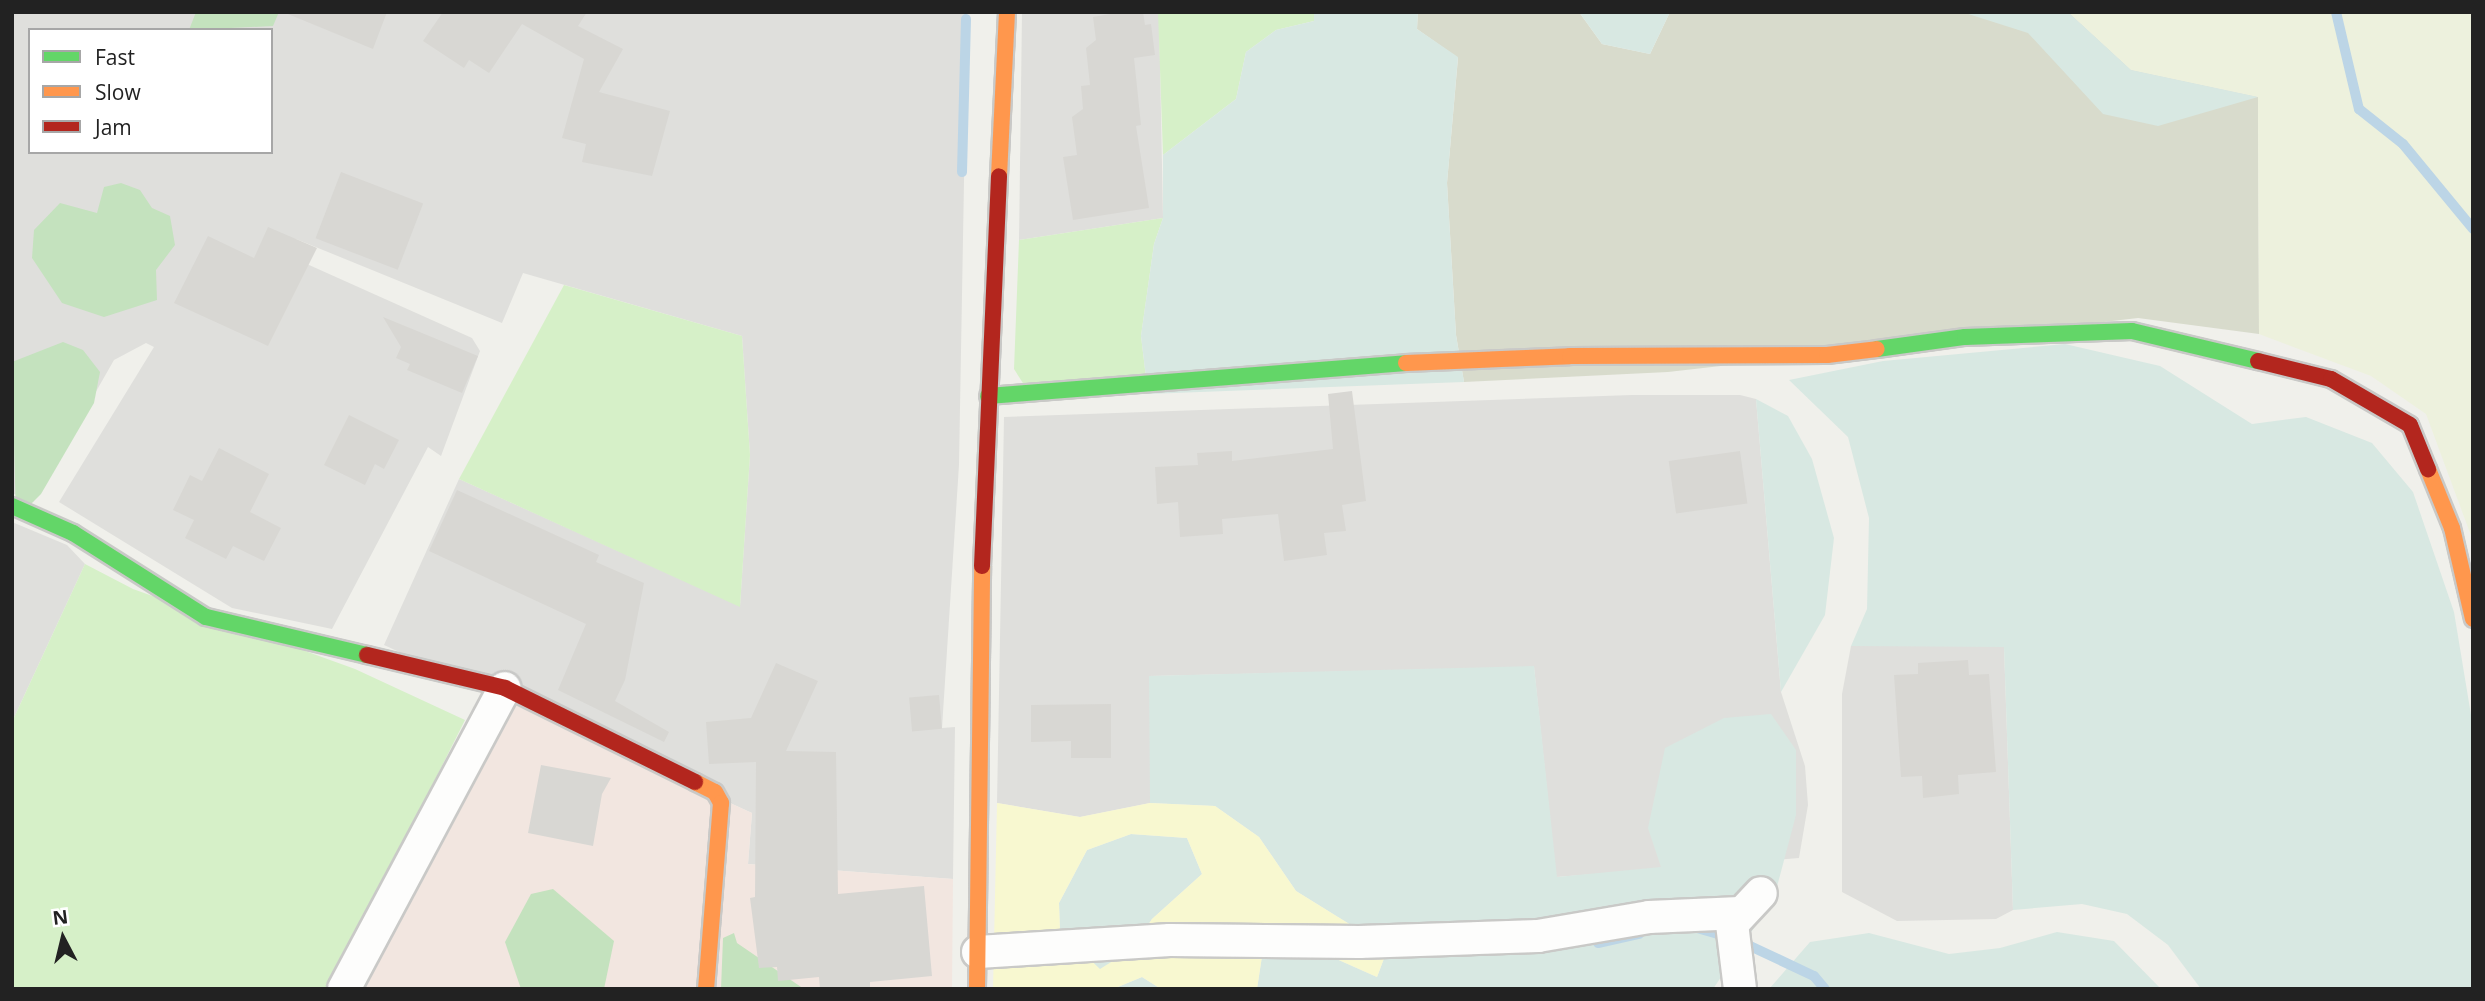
<!DOCTYPE html>
<html>
<head>
<meta charset="utf-8">
<style>
  body { margin:0 }
  #map { position:relative; width:2485px; height:1001px; overflow:hidden; background:#f0f0eb; font-family:"Open Sans",sans-serif }
  div>[style] { position:absolute }
  [style*='--x'] { left:calc(var(--x)*1px); top:calc(var(--y)*1px); width:calc(var(--w)*1px); rotate:calc(var(--a)*1deg) }
  .residential>* { inset:0; background:#dfdfdc }
  .commercial>* { inset:0; background:#f2e6e0 }
  .construction>* { inset:0; background:#d8dbcc }
  .farmland>* { inset:0; background:#edf1dd }
  .grass>* { inset:0; background:#d6f0c8 }
  .forest>* { inset:0; background:#c4e2be }
  .wetland>* { inset:0; background:#d8e8e2 }
  .sand>* { inset:0; background:#f8f8d0 }
  .stream>* { height:10px; margin:-5px; padding:0 5px; transform-origin:5px; border-radius:5px; background:#bcd5e6 }
  .building>* { inset:0; background:#d8d7d3; transform-origin:0 0 }
  .roads { filter:drop-shadow(2px 0 #c9c9c7) drop-shadow(-2px 0 #c9c9c7) drop-shadow(0 2px #c9c9c7) drop-shadow(0 -2px #c9c9c7) }
  .street>* { height:32px; margin:-16px; padding:0 16px; transform-origin:16px; border-radius:16px; background:#fdfdfc }
  .fast>* { height:16px; margin:-8px; padding:0 8px; transform-origin:8px; border-radius:8px; background:#63d668 }
  .slow>* { height:16px; margin:-8px; padding:0 8px; transform-origin:8px; border-radius:8px; background:#ff974d }
  .jam>* { height:16px; margin:-8px; padding:0 8px; transform-origin:8px; border-radius:8px; background:#b3261e }
  span { translate:-50% -50%; white-space:nowrap; text-align:center; line-height:1.15; -webkit-text-stroke:6px #fff; paint-order:stroke }
  .frame { position:absolute; inset:0; border:14px solid #222; pointer-events:none }
  .legend { position:absolute; left:28px; top:28px; width:245px; height:126px; box-sizing:border-box; background:#fff; border:2px solid #a7a7a7; margin:0; padding:9px 12px; list-style:none; font-size:21px; color:#222 }
  .legend li { display:flex; align-items:center; gap:14px; height:35px }
  .legend b { width:35px; border:2px solid #a7a7a7 }
  .north { position:absolute; left:28px; top:903px; width:70px; height:70px; -webkit-text-stroke:5px #fff; paint-order:stroke; rotate:353deg; font-size:19px; font-weight:700; line-height:28px; text-align:center; color:#222 }
  .north::after { content:''; display:block; margin:auto; width:24px; height:32px; background:#222; clip-path:polygon(50% 0,100% 100%,50% 72%,0 100%) }
</style>
</head>
<body>
<div id="map">
  <div class="residential">
    <i style="clip-path:polygon(evenodd,12px 12px,967px 12px,959px 465px,942px 728px,955px 727px,953px 879px,748px 864px,752px 813px,384px 645px,459px 479px,740px 606px,750px 455px,742px 336px,523px 273px,502px 323px,296px 239px,289px 256px,472px 338px,480px 351px,441px 456px,428px 447px,332px 629px,232px 608px,59px 502px,154px 347px,146px 343px,114px 360px,33px 502px,12px 493px,12px 12px,30px 30px,271px 30px,271px 152px,30px 152px,30px 30px)"></i>
    <i style="clip-path:polygon(1022px 12px,1159px 12px,1163px 218px,1019px 240px)"></i>
    <i style="clip-path:polygon(1632px 395px,1740px 395px,1756px 399px,1781px 692px,1805px 766px,1808px 805px,1799px 858px,1556px 877px,1534px 667px,1150px 676px,1150px 803px,1080px 817px,997px 803px,1004px 417px)"></i>
    <i style="clip-path:polygon(12px 522px,67px 545px,85px 564px,12px 722px)"></i>
    <i style="clip-path:polygon(1851px 646px,2004px 646px,2013px 910px,1996px 919px,1897px 921px,1842px 892px,1842px 694px)"></i>
  </div>
  <div class="commercial">
    <i style="clip-path:polygon(515px 705px,752px 813px,748px 864px,953px 879px,952px 989px,364px 989px,502px 713px)"></i>
  </div>
  <div class="construction">
    <i style="clip-path:polygon(1418px 12px,1579px 12px,1602px 44px,1650px 54px,1670px 12px,2068px 12px,2131px 70px,2258px 97px,2259px 334px,2138px 318px,1668px 372px,1464px 382px,1456px 335px,1447px 183px,1458px 58px,1417px 29px)"></i>
  </div>
  <div class="farmland">
    <i style="clip-path:polygon(2068px 12px,2473px 12px,2473px 541px,2426px 414px,2371px 376px,2259px 334px,2258px 97px,2131px 70px)"></i>
  </div>
  <div class="grass">
    <i style="clip-path:polygon(1158px 12px,1314px 12px,1314px 21px,1276px 30px,1246px 52px,1236px 99px,1163px 155px)"></i>
    <i style="clip-path:polygon(1163px 218px,1154px 244px,1141px 336px,1148px 394px,1028px 391px,1014px 369px,1019px 240px)"></i>
    <i style="clip-path:polygon(564px 285px,742px 336px,750px 455px,740px 607px,459px 479px)"></i>
    <i style="clip-path:polygon(85px 564px,133px 589px,355px 669px,465px 720px,330px 989px,12px 989px,12px 722px)"></i>
  </div>
  <div class="forest">
    <i style="clip-path:polygon(196px 12px,279px 12px,273px 26px,189px 30px)"></i>
    <i style="clip-path:polygon(121px 183px,140px 190px,152px 208px,170px 216px,175px 245px,156px 270px,157px 300px,104px 317px,62px 303px,32px 258px,34px 230px,60px 203px,97px 213px,104px 187px)"></i>
    <i style="clip-path:polygon(63px 342px,83px 350px,100px 372px,94px 403px,41px 494px,16px 519px,12px 362px)"></i>
    <i style="clip-path:polygon(553px 889px,614px 941px,604px 989px,521px 989px,505px 942px,531px 894px)"></i>
    <i style="clip-path:polygon(734px 933px,737px 943px,804px 989px,721px 989px,723px 938px)"></i>
  </div>
  <div class="wetland">
    <i style="clip-path:polygon(1314px 12px,1418px 12px,1417px 29px,1458px 57px,1447px 183px,1456px 335px,1464px 382px,1148px 394px,1141px 336px,1154px 244px,1163px 218px,1163px 155px,1236px 99px,1246px 52px,1276px 30px,1314px 21px)"></i>
    <i style="clip-path:polygon(1579px 12px,1670px 12px,1650px 54px,1602px 44px)"></i>
    <i style="clip-path:polygon(1962px 12px,2068px 12px,2131px 70px,2258px 97px,2158px 126px,2103px 114px,2028px 33px)"></i>
    <i style="clip-path:polygon(2065px 344px,2160px 366px,2252px 424px,2306px 417px,2372px 443px,2413px 492px,2454px 612px,2473px 727px,2473px 989px,2201px 989px,2168px 945px,2127px 914px,2082px 904px,2013px 910px,2004px 647px,1851px 646px,1867px 609px,1869px 518px,1848px 437px,1789px 380px,1883px 361px)"></i>
    <i style="clip-path:polygon(1756px 399px,1788px 416px,1812px 459px,1834px 538px,1825px 615px,1781px 692px)"></i>
    <i style="clip-path:polygon(1534px 666px,1557px 877px,1661px 867px,1648px 828px,1665px 748px,1724px 718px,1771px 714px,1796px 750px,1796px 815px,1774px 898px,1713px 989px,1257px 989px,1263px 949px,1314px 949px,1377px 977px,1388px 948px,1296px 891px,1259px 837px,1215px 806px,1150px 803px,1149px 676px)"></i>
    <i style="clip-path:polygon(1131px 834px,1187px 838px,1202px 874px,1152px 919px,1132px 949px,1100px 970px,1060px 931px,1059px 903px,1087px 850px)"></i>
    <i style="clip-path:polygon(2057px 932px,2114px 941px,2161px 989px,1769px 989px,1810px 942px,1869px 933px,1949px 954px,2000px 948px)"></i>
    <i style="clip-path:polygon(1142px 977px,1161px 989px,1113px 989px)"></i>
  </div>
  <div class="sand">
    <i style="clip-path:polygon(evenodd,997px 803px,1080px 817px,1150px 803px,1215px 806px,1259px 837px,1296px 891px,1388px 948px,1377px 977px,1314px 949px,1263px 950px,1257px 989px,1161px 989px,1142px 977px,1113px 989px,993px 989px,997px 803px,1131px 834px,1187px 838px,1202px 874px,1152px 919px,1132px 949px,1100px 969px,1060px 931px,1059px 903px,1087px 850px,1131px 834px)"></i>
  </div>
  <div class="stream">
    <i style="--x:2336;--y:12;--w:100;--a:76.7"></i>
    <i style="--x:2359;--y:109;--w:56;--a:38.5"></i>
    <i style="--x:2403;--y:144;--w:110;--a:50.5"></i>
    <i style="--x:962;--y:172;--w:153;--a:-88.5"></i>
    <i style="--x:1697;--y:928;--w:40;--a:16"></i>
    <i style="--x:1735;--y:939;--w:87;--a:25.1"></i>
    <i style="--x:1814;--y:976;--w:17;--a:50"></i>
    <i style="--x:1598;--y:943;--w:42;--a:-12.4"></i>
  </div>
  <div class="building">
    <i style="clip-path:polygon(283px 12px,387px 12px,373px 49px)"></i>
    <i style="clip-path:polygon(443px 12px,587px 12px,578px 26px,623px 49px,599px 92px,670px 111px,652px 176px,582px 162px,586px 144px,562px 138px,584px 59px,522px 24px,489px 73px,469px 60px,464px 68px,423px 41px)"></i>
    <i style="clip-path:polygon(1121px 12px,1143px 12px,1145px 25px,1151px 24px,1155px 55px,1134px 58px,1141px 125px,1136px 126px,1149px 208px,1073px 220px,1063px 157px,1077px 155px,1072px 117px,1083px 109px,1081px 86px,1090px 85px,1086px 48px,1096px 40px,1093px 17px)"></i>
    <i style="left:341px;top:172px;width:88px;height:71px;rotate:21deg"></i>
    <i style="clip-path:polygon(268px 227px,317px 248px,268px 346px,174px 303px,208px 236px,254px 258px)"></i>
    <i style="clip-path:polygon(383px 317px,478px 356px,462px 393px,407px 370px,410px 364px,396px 358px,401px 347px)"></i>
    <i style="clip-path:polygon(1352px 391px,1366px 501px,1342px 505px,1346px 531px,1324px 533px,1327px 555px,1284px 561px,1278px 514px,1222px 519px,1223px 534px,1180px 537px,1178px 502px,1157px 504px,1155px 467px,1198px 465px,1197px 453px,1232px 451px,1232px 461px,1333px 449px,1328px 394px)"></i>
    <i style="clip-path:polygon(349px 415px,399px 440px,384px 469px,375px 464px,365px 485px,324px 465px)"></i>
    <i style="clip-path:polygon(219px 448px,269px 474px,250px 512px,281px 528px,264px 561px,233px 546px,226px 559px,185px 538px,194px 520px,173px 510px,190px 475px,202px 481px)"></i>
    <i style="left:1740px;top:451px;width:53px;height:72px;rotate:82deg"></i>
    <i style="clip-path:polygon(457px 490px,599px 555px,596px 562px,644px 583px,625px 680px,615px 701px,669px 732px,664px 742px,558px 690px,586px 624px,429px 551px)"></i>
    <i style="clip-path:polygon(1968px 660px,1969px 675px,1989px 674px,1996px 772px,1958px 775px,1959px 794px,1923px 798px,1922px 776px,1901px 777px,1894px 675px,1918px 674px,1918px 663px)"></i>
    <i style="clip-path:polygon(776px 663px,818px 681px,786px 751px,836px 752px,838px 894px,924px 886px,932px 976px,870px 982px,870px 989px,820px 989px,819px 977px,778px 981px,777px 967px,759px 968px,750px 898px,755px 897px,756px 762px,709px 764px,706px 722px,751px 718px)"></i>
    <i style="left:939px;top:695px;width:34px;height:30px;rotate:85deg"></i>
    <i style="clip-path:polygon(1111px 704px,1111px 758px,1071px 758px,1071px 741px,1031px 742px,1031px 705px)"></i>
    <i style="clip-path:polygon(541px 765px,611px 778px,602px 794px,593px 846px,528px 833px)"></i>
  </div>
  <div class="roads">
    <div class="street">
      <i style="--x:978;--y:952;--w:192;--a:-3.6"></i>
      <i style="--x:1170;--y:940;--w:189;--a:0.6"></i>
      <i style="--x:1359;--y:942;--w:179;--a:-1.9"></i>
      <i style="--x:1538;--y:936;--w:113;--a:-9.7"></i>
      <i style="--x:1649;--y:917;--w:91;--a:-2.5"></i>
      <i style="--x:344;--y:989;--w:341;--a:-61.9"></i>
      <i style="--x:1740;--y:989;--w:65;--a:-97"></i>
      <i style="--x:1732;--y:924;--w:42;--a:-46.9"></i>
    </div>
    <div class="fast">
      <i style="--x:1877;--y:349;--w:89;--a:-7.8"></i>
      <i style="--x:1965;--y:337;--w:167;--a:-2.1"></i>
      <i style="--x:2132;--y:331;--w:130;--a:13.4"></i>
      <i style="--x:988;--y:396;--w:419;--a:-4.5"></i>
      <i style="--x:12;--y:506;--w:67;--a:23.9"></i>
      <i style="--x:73;--y:533;--w:157;--a:32.3"></i>
      <i style="--x:206;--y:617;--w:165;--a:13.3"></i>
    </div>
    <div class="slow">
      <i style="--x:999;--y:176;--w:164;--a:-87.2"></i>
      <i style="--x:1406;--y:363;--w:164;--a:-2.4"></i>
      <i style="--x:1570;--y:356;--w:257;--a:-0.2"></i>
      <i style="--x:1827;--y:355;--w:50;--a:-6.8"></i>
      <i style="--x:2428;--y:469;--w:64;--a:67.9"></i>
      <i style="--x:2452;--y:528;--w:93;--a:77"></i>
      <i style="--x:695;--y:782;--w:22;--a:27"></i>
      <i style="--x:715;--y:792;--w:13;--a:61"></i>
      <i style="--x:721;--y:803;--w:187;--a:94.6"></i>
      <i style="--x:977;--y:989;--w:423;--a:-89.3"></i>
    </div>
    <div class="jam">
      <i style="--x:2258;--y:361;--w:75;--a:13.9"></i>
      <i style="--x:2331;--y:379;--w:91;--a:30.2"></i>
      <i style="--x:2410;--y:425;--w:48;--a:67.8"></i>
      <i style="--x:982;--y:566;--w:390;--a:-87.5"></i>
      <i style="--x:367;--y:655;--w:142;--a:13.4"></i>
      <i style="--x:505;--y:688;--w:212;--a:26.3"></i>
    </div>
  </div>
  <div class="frame"></div>
  <ul class="legend">
  <li><b style="height:9px;background:#63d668"></b>Fast</li>
  <li><b style="height:9px;background:#ff974d"></b>Slow</li>
  <li><b style="height:9px;background:#b3261e"></b>Jam</li>
  </ul>
  <div class="north">N</div>
</div>
</body>
</html>
